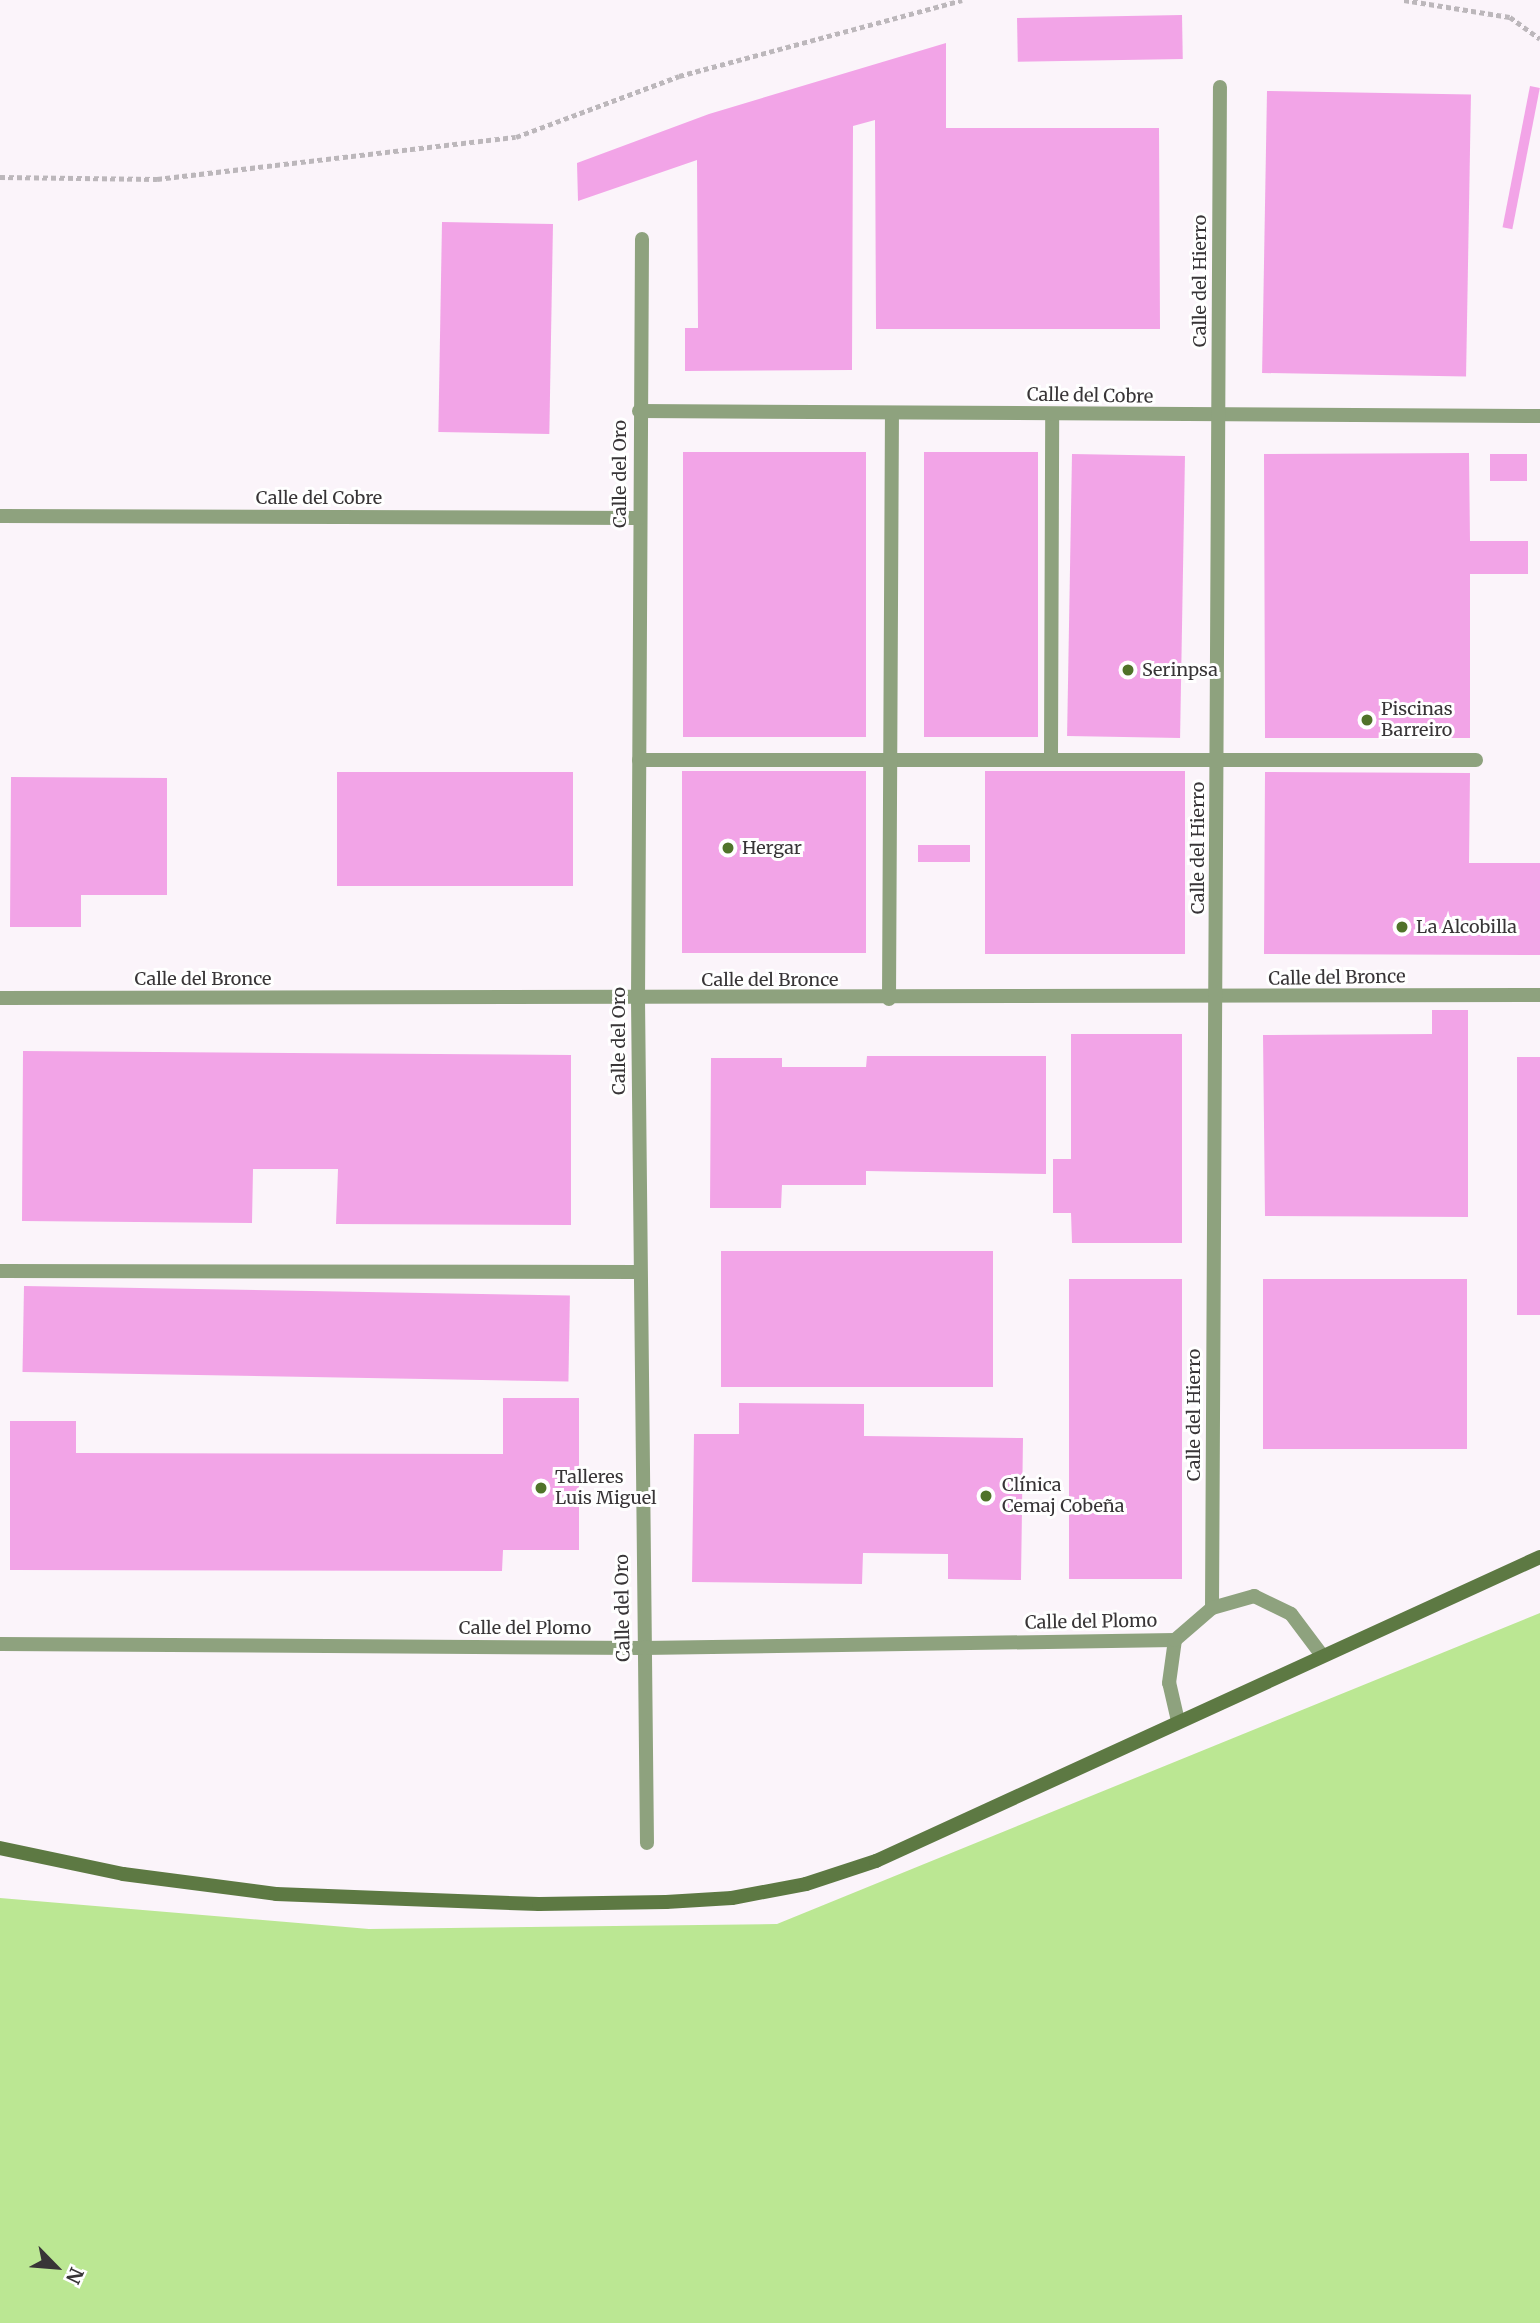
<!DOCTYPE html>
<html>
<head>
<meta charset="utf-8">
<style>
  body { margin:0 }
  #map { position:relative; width:1540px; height:2323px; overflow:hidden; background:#fbf4fa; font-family:Merriweather,serif }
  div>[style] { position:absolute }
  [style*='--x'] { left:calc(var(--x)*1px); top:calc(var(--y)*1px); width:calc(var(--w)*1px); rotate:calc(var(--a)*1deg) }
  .green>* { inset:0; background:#bbe793 }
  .building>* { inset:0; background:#f2a4e7; transform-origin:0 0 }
  .path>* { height:4.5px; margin-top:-2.25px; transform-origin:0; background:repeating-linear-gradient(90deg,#bcb7bb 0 5px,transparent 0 8.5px) }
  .lane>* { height:14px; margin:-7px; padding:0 7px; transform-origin:7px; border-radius:7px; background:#8ea27e }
  .street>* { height:14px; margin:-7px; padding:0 7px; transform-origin:7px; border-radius:7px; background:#8ea27e }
  .secondary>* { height:14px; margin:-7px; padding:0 7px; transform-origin:7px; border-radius:7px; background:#5d7943 }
  .dots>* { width:19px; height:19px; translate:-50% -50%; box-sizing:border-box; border:4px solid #fff; border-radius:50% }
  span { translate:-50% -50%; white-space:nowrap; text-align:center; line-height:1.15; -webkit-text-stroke:6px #fff; paint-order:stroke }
  .street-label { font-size:18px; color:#383537 }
  .poi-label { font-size:18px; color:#383537 }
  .left { translate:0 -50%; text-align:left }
  .north { position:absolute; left:21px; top:2232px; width:70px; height:70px; -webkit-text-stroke:5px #fff; paint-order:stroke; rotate:115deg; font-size:19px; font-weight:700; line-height:28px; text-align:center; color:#383537 }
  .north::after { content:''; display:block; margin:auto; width:24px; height:32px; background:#383537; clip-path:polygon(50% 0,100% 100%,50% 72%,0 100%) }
</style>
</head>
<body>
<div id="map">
  <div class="green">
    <i style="clip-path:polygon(1540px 1613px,1540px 2323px,0 2323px,0 1898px,369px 1929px,777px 1924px)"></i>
  </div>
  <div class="building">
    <i style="left:1182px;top:15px;width:44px;height:165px;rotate:89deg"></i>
    <i style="clip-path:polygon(946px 43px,946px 128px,1159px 128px,1160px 329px,876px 329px,875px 120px,853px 126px,852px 370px,685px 371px,685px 328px,698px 328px,697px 160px,578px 201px,577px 163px,709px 114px)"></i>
    <i style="left:1530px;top:86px;width:10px;height:144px;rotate:11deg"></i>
    <i style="left:1267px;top:91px;width:204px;height:282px;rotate:1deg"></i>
    <i style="left:442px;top:222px;width:111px;height:210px;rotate:1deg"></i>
    <i style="left:683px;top:452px;width:183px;height:285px"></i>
    <i style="left:924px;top:452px;width:114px;height:285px"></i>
    <i style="clip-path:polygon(1469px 453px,1470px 541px,1528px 541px,1528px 574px,1470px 574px,1470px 738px,1265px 738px,1264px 454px)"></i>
    <i style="left:1072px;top:454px;width:113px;height:282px;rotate:1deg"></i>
    <i style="left:1490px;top:454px;width:37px;height:27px"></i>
    <i style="left:682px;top:771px;width:184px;height:182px"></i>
    <i style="left:985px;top:771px;width:200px;height:183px"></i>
    <i style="left:337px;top:772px;width:236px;height:114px"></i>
    <i style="clip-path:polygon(1265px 772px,1470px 773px,1469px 863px,1540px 863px,1540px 955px,1264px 954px)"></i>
    <i style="clip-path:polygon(11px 777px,167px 778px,167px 895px,81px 895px,81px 927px,10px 927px)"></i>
    <i style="left:918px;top:845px;width:52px;height:17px"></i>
    <i style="clip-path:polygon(1432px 1010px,1468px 1010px,1468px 1217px,1265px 1216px,1263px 1035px,1432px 1034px)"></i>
    <i style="clip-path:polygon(1071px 1034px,1182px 1034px,1182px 1243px,1072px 1243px,1071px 1213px,1053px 1213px,1053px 1159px,1071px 1159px)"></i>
    <i style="clip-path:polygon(23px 1051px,571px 1055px,571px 1225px,336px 1224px,338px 1169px,253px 1169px,252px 1223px,22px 1221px)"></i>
    <i style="clip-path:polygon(867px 1056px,1046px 1056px,1046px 1174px,866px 1171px,866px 1185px,782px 1185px,781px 1208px,710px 1208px,711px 1058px,782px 1058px,782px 1067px,866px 1067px)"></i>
    <i style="left:1517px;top:1057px;width:23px;height:258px"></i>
    <i style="left:721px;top:1251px;width:272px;height:136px"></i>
    <i style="left:1069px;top:1279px;width:113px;height:300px"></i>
    <i style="left:1263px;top:1279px;width:204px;height:170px"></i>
    <i style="left:24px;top:1286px;width:546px;height:86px;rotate:1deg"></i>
    <i style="clip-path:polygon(503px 1398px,579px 1398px,579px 1550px,503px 1550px,502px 1571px,10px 1570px,10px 1421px,76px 1421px,76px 1453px,503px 1454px)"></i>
    <i style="clip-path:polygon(739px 1403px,864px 1404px,864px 1436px,1023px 1438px,1021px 1580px,948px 1579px,948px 1554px,863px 1553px,862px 1584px,692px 1582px,694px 1434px,739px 1434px)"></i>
  </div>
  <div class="path">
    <i style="--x:1404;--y:0;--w:107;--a:9.1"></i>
    <i style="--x:1510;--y:17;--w:37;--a:36"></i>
    <i style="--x:0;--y:177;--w:157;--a:0.7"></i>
    <i style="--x:157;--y:179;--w:361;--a:-6.7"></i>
    <i style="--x:516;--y:137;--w:174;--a:-20.5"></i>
    <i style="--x:679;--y:76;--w:293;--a:-15"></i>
  </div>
  <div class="lane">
    <i style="--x:1051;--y:757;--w:342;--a:-89.8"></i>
    <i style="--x:639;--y:760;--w:837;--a:0"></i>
    <i style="--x:889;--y:999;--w:586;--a:-89.71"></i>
    <i style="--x:0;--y:1271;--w:639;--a:0.09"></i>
  </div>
  <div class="street">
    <i style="--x:642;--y:239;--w:760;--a:90.3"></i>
    <i style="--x:638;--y:999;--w:844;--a:89.39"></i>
    <i style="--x:639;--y:411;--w:901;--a:0.32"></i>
    <i style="--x:0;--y:516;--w:639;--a:0.18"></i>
    <i style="--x:0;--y:998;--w:1540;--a:-0.11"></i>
    <i style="--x:1212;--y:1608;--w:1521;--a:-89.7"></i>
    <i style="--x:0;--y:1644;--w:643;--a:0.36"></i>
    <i style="--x:643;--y:1648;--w:532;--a:-0.86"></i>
    <i style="--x:1178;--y:1721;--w:39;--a:-103"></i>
    <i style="--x:1169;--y:1683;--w:43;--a:-82.1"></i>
    <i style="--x:1175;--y:1640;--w:49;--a:-40.9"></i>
    <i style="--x:1212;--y:1608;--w:44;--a:-15.9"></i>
    <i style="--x:1254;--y:1596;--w:41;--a:25.9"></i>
    <i style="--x:1291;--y:1614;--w:50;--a:53.1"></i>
  </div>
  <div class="secondary">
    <i style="--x:0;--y:1848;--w:126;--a:11.9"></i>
    <i style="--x:123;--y:1874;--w:154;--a:7.4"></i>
    <i style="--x:276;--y:1894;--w:263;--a:2.2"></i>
    <i style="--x:539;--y:1904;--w:127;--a:-0.9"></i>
    <i style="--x:666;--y:1902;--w:66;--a:-3.5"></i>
    <i style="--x:732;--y:1898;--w:75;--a:-10.7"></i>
    <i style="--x:806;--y:1884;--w:74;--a:-18.2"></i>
    <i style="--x:876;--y:1861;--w:730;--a:-24.6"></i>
  </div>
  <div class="dots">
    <i style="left:1128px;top:670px;background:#50722a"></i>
    <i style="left:1367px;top:720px;background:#50722a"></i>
    <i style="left:728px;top:848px;background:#50722a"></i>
    <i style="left:1402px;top:927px;background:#50722a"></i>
    <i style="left:541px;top:1488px;background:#50722a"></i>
    <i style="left:986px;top:1496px;background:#50722a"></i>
  </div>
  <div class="street-label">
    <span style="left:1200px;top:281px;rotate:-90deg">Calle del Hierro</span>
    <span style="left:1090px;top:396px;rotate:1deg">Calle del Cobre</span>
    <span style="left:620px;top:474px;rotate:-90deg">Calle del Oro</span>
    <span style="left:319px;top:498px">Calle del Cobre</span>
    <span style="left:1198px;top:848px;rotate:-90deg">Calle del Hierro</span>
    <span style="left:1337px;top:978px;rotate:-1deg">Calle del Bronce</span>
    <span style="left:203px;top:979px">Calle del Bronce</span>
    <span style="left:770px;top:980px">Calle del Bronce</span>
    <span style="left:619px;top:1041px;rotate:-90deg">Calle del Oro</span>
    <span style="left:1194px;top:1415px;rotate:-90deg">Calle del Hierro</span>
    <span style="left:623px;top:1608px;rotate:-91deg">Calle del Oro</span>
    <span style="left:1091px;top:1622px;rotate:-1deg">Calle del Plomo</span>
    <span style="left:525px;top:1628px">Calle del Plomo</span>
  </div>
  <div class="poi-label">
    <span class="left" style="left:1142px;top:670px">Serinpsa</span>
    <span class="left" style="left:1381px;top:720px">Piscinas<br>Barreiro</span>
    <span class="left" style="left:742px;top:848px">Hergar</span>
    <span class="left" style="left:1416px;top:927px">La Alcobilla</span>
    <span class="left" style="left:555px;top:1488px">Talleres<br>Luis Miguel</span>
    <span class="left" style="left:1002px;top:1496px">Clínica<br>Cemaj Cobeña</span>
  </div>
  <div class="north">N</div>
</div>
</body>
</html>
